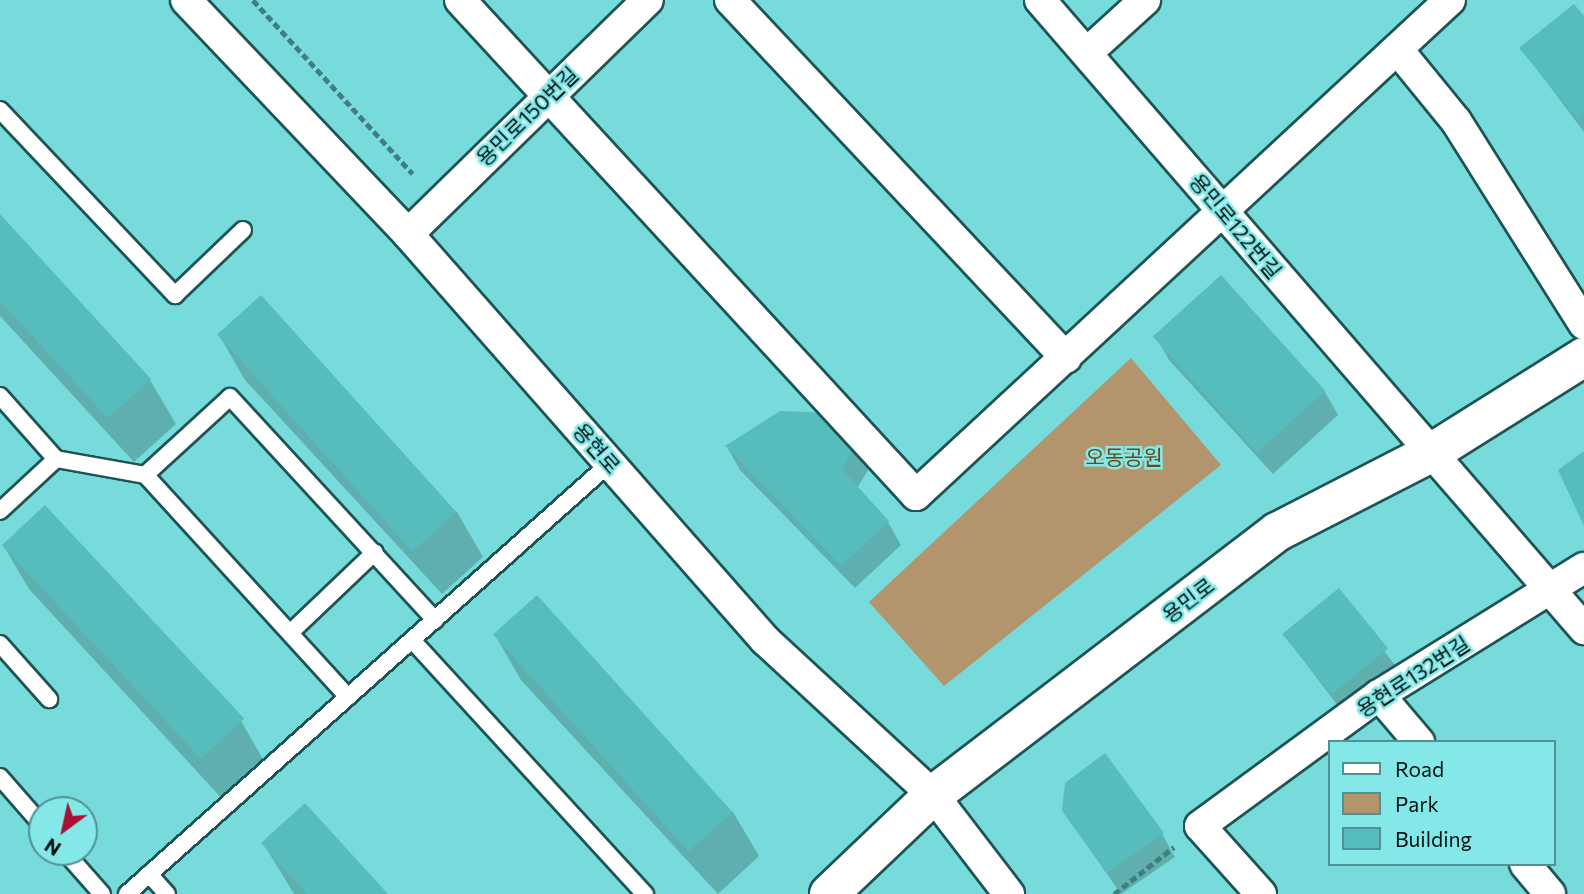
<!DOCTYPE html>
<html>
<head>
<meta charset="utf-8">
<style>
  body { margin:0 }
  #map { position:relative; width:1584px; height:894px; overflow:hidden; background:#78dbdb; font-family:Commissioner,"Noto Sans KR",sans-serif }
  div>[style] { position:absolute }
  [style*='--x'] { left:calc(var(--x)*1px); top:calc(var(--y)*1px); width:calc(var(--w)*1px); rotate:calc(var(--a)*1deg) }
  .green>* { inset:0; background:#b2956c }
  .shadow>* { inset:0; background:#0003; transform-origin:0 0 }
  .building>* { inset:0; background:#57bcbc; transform-origin:0 0 }
  .path>* { height:4.5px; margin-top:-2.25px; transform-origin:0; background:repeating-linear-gradient(90deg,#417f7f 0 7px,transparent 0 10.5px) }
  .roads { filter:drop-shadow(2px 0 #1e5455) drop-shadow(-2px 0 #1e5455) drop-shadow(0 2px #1e5455) drop-shadow(0 -2px #1e5455) }
  .lane>* { height:16px; margin:-8px; padding:0 8px; transform-origin:8px; border-radius:8px; background:#fff }
  .street>* { height:30px; margin:-15px; padding:0 15px; transform-origin:15px; border-radius:15px; background:#fff }
  .secondary>* { height:38px; margin:-19px; padding:0 19px; transform-origin:19px; border-radius:19px; background:#fff }
  span { translate:-50% -50%; white-space:nowrap; text-align:center; line-height:1.15; -webkit-text-stroke:5px #85e8e8; paint-order:stroke }
  .street-label { font-size:21px; color:#001212 }
  .park-label { font-size:21px; color:#684918 }
  .legend { position:absolute; left:1328px; top:740px; width:228px; height:126px; box-sizing:border-box; background:#85e8e8; border:2px solid #509292; margin:0; padding:9px 12px; list-style:none; font-size:21px; color:#001212 }
  .legend li { display:flex; align-items:center; gap:14px; height:35px }
  .legend b { width:35px; border:2px solid #509292 }
  .north { position:absolute; left:28px; top:796px; width:70px; height:70px; box-sizing:border-box; background:#85e8e8; border:2px solid #509292; border-radius:50%; rotate:213deg; font-size:19px; font-weight:700; line-height:28px; text-align:center; color:#001212 }
  .north::after { content:''; display:block; margin:auto; width:24px; height:32px; background:#a81137; clip-path:polygon(50% 0,100% 100%,50% 72%,0 100%) }
</style>
</head>
<body>
<div id="map">
  <div class="green">
    <i style="clip-path:polygon(1131px 358px,1221px 465px,944px 686px,869px 602px)"></i>
  </div>
  <div class="shadow">
    <i style="clip-path:polygon(1584px 18px,1584px 132px,1521px 48px)"></i>
    <i style="clip-path:polygon(0 217px,150px 380px,176px 424px,134px 462px,0 316px)"></i>
    <i style="clip-path:polygon(219px 335px,457px 512px,483px 557px,442px 594px,245px 380px)"></i>
    <i style="clip-path:polygon(1156px 337px,1325px 392px,1338px 415px,1273px 474px,1169px 360px)"></i>
    <i style="clip-path:polygon(856px 446px,869px 469px,857px 488px,888px 522px,901px 545px,855px 588px,740px 470px,727px 447px)"></i>
    <i style="clip-path:polygon(3px 545px,241px 721px,267px 766px,226px 803px,29px 589px)"></i>
    <i style="left:1339px;top:591px;width:94px;height:70px;rotate:53deg"></i>
    <i style="clip-path:polygon(495px 635px,733px 812px,759px 856px,718px 894px,521px 680px)"></i>
    <i style="clip-path:polygon(1063px 811px,1162px 834px,1175px 857px,1121px 894px)"></i>
    <i style="clip-path:polygon(263px 843px,385px 894px,294px 894px)"></i>
  </div>
  <div class="building">
    <i style="clip-path:polygon(1574px 4px,1584px 16px,1584px 115px,1578px 120px,1519px 48px)"></i>
    <i style="clip-path:polygon(0 214px,151px 379px,108px 418px,0 301px)"></i>
    <i style="left:1221px;top:275px;width:156px;height:92px;rotate:48deg"></i>
    <i style="left:261px;top:295px;width:292px;height:59px;rotate:48deg"></i>
    <i style="clip-path:polygon(780px 411px,832px 413px,857px 445px,842px 469px,889px 521px,841px 566px,725px 446px)"></i>
    <i style="clip-path:polygon(1584px 451px,1584px 526px,1558px 470px)"></i>
    <i style="left:45px;top:505px;width:292px;height:59px;rotate:47deg"></i>
    <i style="left:1339px;top:588px;width:78px;height:73px;rotate:51deg"></i>
    <i style="left:537px;top:595px;width:292px;height:59px;rotate:48deg"></i>
    <i style="clip-path:polygon(1105px 753px,1164px 833px,1107px 873px,1062px 811px,1065px 783px)"></i>
    <i style="clip-path:polygon(305px 803px,388px 894px,307px 894px,261px 843px)"></i>
  </div>
  <div class="path">
    <i style="--x:253;--y:0;--w:236;--a:47.4"></i>
    <i style="--x:1114;--y:894;--w:76;--a:-38.1"></i>
  </div>
  <div class="roads">
    <div class="lane">
      <i style="--x:0;--y:110;--w:255;--a:46.6"></i>
      <i style="--x:175;--y:295;--w:94;--a:-43.7"></i>
      <i style="--x:0;--y:396;--w:84;--a:48.4"></i>
      <i style="--x:56;--y:459;--w:90;--a:10.2"></i>
      <i style="--x:0;--y:511;--w:76;--a:-42.9"></i>
      <i style="--x:290;--y:633;--w:117;--a:-43.6"></i>
      <i style="--x:412;--y:640;--w:345;--a:47.5"></i>
      <i style="--x:0;--y:644;--w:74;--a:48.3"></i>
      <i style="--x:348;--y:697;--w:301;--a:-132.4"></i>
      <i style="--x:145;--y:475;--w:115;--a:-42.5"></i>
      <i style="--x:230;--y:397;--w:303;--a:47.4"></i>
      <i style="--x:0;--y:777;--w:64;--a:48.8"></i>
      <i style="--x:65;--y:852;--w:56;--a:48.6"></i>
      <i style="--x:149;--y:874;--w:27;--a:48"></i>
      <i style="--x:127;--y:894;--w:647;--a:-41.74"></i>
    </div>
    <div class="street">
      <i style="--x:186;--y:0;--w:323;--a:46.5"></i>
      <i style="--x:408;--y:234;--w:541;--a:48.67"></i>
      <i style="--x:765;--y:640;--w:229;--a:42.7"></i>
      <i style="--x:933;--y:795;--w:125;--a:52.5"></i>
      <i style="--x:460;--y:0;--w:673;--a:47.35"></i>
      <i style="--x:916;--y:495;--w:728;--a:-42.83"></i>
      <i style="--x:730;--y:0;--w:491;--a:46.8"></i>
      <i style="--x:1040;--y:0;--w:832;--a:49.14"></i>
      <i style="--x:1398;--y:50;--w:92;--a:50.8"></i>
      <i style="--x:1456;--y:121;--w:240;--a:57.8"></i>
      <i style="--x:1089;--y:51;--w:76;--a:-42.3"></i>
      <i style="--x:408;--y:234;--w:335;--a:-44.3"></i>
      <i style="--x:1379;--y:695;--w:62;--a:49.6"></i>
      <i style="--x:1525;--y:864;--w:39;--a:50"></i>
      <i style="--x:1261;--y:894;--w:91;--a:-131.9"></i>
      <i style="--x:1200;--y:826;--w:222;--a:-36.2"></i>
      <i style="--x:1379;--y:695;--w:241;--a:-31.8"></i>
    </div>
    <div class="secondary">
      <i style="--x:829;--y:894;--w:144;--a:-43.6"></i>
      <i style="--x:933;--y:795;--w:433;--a:-37.4"></i>
      <i style="--x:1277;--y:532;--w:173;--a:-27.2"></i>
      <i style="--x:1431;--y:453;--w:181;--a:-32.1"></i>
    </div>
  </div>
  <div class="street-label">
    <span style="left:527px;top:116px;rotate:-44deg">용민로150번길</span>
    <span style="left:1236px;top:226px;rotate:50deg">용민로122번길</span>
    <span style="left:597px;top:448px;rotate:49deg">용현로</span>
    <span style="left:1188px;top:600px;rotate:-37deg">용민로</span>
    <span style="left:1413px;top:676px;rotate:-33deg">용현로132번길</span>
  </div>
  <div class="park-label">
    <span style="left:1124px;top:457px">오동공원</span>
  </div>
  <ul class="legend">
  <li><b style="height:9px;background:#fff"></b>Road</li>
  <li><b style="height:19px;background:#b2956c"></b>Park</li>
  <li><b style="height:19px;background:#57bcbc"></b>Building</li>
  </ul>
  <div class="north">N</div>
</div>
</body>
</html>
